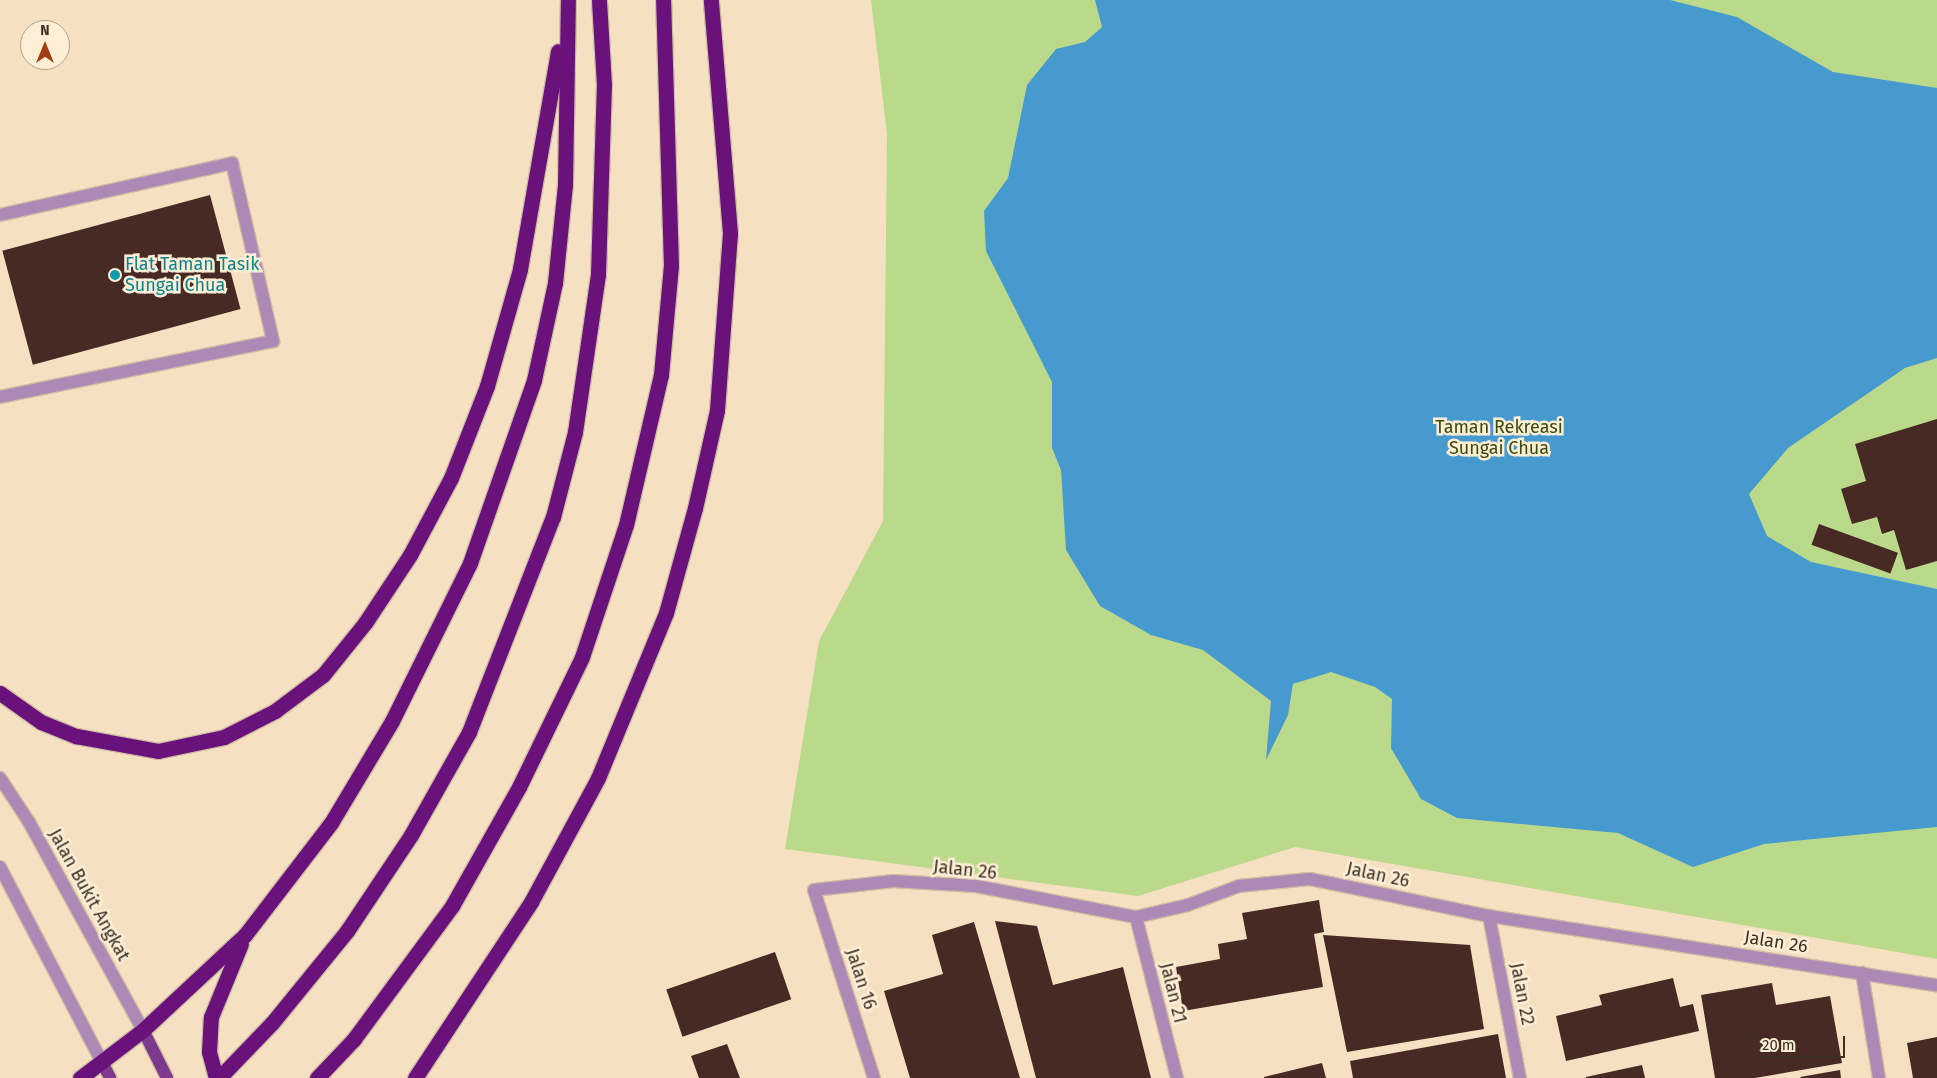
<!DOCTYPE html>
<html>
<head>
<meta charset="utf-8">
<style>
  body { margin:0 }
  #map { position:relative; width:1937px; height:1078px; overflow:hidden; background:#f5e0c2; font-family:"Fira Sans",sans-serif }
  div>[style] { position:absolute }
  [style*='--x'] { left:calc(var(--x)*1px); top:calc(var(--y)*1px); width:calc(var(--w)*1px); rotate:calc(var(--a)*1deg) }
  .green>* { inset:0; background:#bbd98b }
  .water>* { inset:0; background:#479ace }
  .building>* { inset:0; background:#472a24; transform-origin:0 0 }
  .roads { filter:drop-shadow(1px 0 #d0bda3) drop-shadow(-1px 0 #d0bda3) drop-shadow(0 1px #d0bda3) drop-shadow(0 -1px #d0bda3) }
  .service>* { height:12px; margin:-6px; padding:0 6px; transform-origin:6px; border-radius:6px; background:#ad89b6 }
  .minor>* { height:12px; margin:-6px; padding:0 6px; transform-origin:6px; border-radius:6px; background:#ad89b6 }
  .tertiary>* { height:12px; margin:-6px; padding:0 6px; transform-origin:6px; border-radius:6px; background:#ad89b6 }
  .primary>* { height:12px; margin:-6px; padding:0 6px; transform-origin:6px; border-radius:6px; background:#7d398d }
  .motorway>* { height:15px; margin:-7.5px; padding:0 7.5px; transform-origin:7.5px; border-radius:7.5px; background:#6a127c }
  .dots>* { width:14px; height:14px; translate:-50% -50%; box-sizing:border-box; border:2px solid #ffeed6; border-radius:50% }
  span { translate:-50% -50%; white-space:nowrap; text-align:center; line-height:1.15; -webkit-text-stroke:5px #ffeed6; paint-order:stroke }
  .culture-label { font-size:18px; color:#0d838f }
  .left { translate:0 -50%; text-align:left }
  .park-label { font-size:18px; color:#394b11 }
  .street-label { font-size:18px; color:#3a3126 }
  .north { position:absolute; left:20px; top:20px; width:50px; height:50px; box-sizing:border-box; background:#ffeed6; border:1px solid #b0a290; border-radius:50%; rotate:0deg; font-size:14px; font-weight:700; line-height:20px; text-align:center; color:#3a3126 }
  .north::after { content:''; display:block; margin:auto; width:18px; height:22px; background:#a23d11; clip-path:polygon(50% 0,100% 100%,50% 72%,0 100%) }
  .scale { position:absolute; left:1754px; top:1036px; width:91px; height:22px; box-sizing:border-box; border:2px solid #3a3126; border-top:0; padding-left:6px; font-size:15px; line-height:18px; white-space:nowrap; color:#3a3126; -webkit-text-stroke:4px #ffeed6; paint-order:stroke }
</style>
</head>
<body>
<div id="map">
  <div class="green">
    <i style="clip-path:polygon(871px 0,1937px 0,1937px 959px,1295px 847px,1138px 896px,785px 849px,819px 641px,883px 521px,887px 134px)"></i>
  </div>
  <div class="water">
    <i style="clip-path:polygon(1095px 0,1670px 0,1737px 17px,1833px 72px,1937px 88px,1937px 358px,1905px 368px,1788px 448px,1749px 494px,1767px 536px,1811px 562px,1937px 589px,1937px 827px,1764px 844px,1693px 867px,1618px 833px,1457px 818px,1421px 799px,1391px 748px,1392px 699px,1375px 687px,1331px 672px,1293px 684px,1288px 715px,1266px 760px,1271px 701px,1203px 650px,1151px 635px,1100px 606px,1066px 550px,1061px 470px,1052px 448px,1052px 382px,986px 251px,984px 211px,1008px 178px,1027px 85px,1056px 49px,1085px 42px,1102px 27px)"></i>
  </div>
  <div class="building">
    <i style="left:210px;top:195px;width:118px;height:215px;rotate:75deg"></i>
    <i style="clip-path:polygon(1937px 419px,1937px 561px,1906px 570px,1894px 530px,1882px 534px,1877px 517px,1852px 524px,1841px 489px,1866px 481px,1855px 444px)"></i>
    <i style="left:1819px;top:524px;width:84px;height:22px;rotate:20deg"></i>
    <i style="clip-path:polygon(1319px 900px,1324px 932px,1314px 934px,1323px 987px,1183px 1011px,1176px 967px,1220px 959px,1218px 944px,1247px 939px,1242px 913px)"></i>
    <i style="clip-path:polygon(995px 921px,1037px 926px,1053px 985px,1123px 967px,1151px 1078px,1036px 1078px)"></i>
    <i style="clip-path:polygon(974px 922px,1020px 1078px,910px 1078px,884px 991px,943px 974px,932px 935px)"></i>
    <i style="clip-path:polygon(1323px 935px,1470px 945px,1484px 1029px,1347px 1052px)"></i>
    <i style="left:775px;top:952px;width:50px;height:115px;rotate:71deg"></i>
    <i style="clip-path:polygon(1673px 978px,1680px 1007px,1693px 1004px,1699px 1031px,1566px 1061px,1556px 1016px,1602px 1005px,1599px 995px)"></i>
    <i style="clip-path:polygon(1772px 983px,1776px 1005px,1830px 996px,1842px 1063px,1755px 1078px,1715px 1078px,1701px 995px)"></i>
    <i style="clip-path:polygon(1498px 1034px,1506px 1078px,1353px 1078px,1350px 1061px)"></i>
    <i style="clip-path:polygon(1937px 1037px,1937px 1078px,1913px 1078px,1907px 1043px)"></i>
    <i style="clip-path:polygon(727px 1044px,740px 1078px,699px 1078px,691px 1056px)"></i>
    <i style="clip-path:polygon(1322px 1063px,1326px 1078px,1264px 1078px,1264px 1077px)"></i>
    <i style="clip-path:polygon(1642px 1065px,1645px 1078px,1586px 1078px,1586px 1077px)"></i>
    <i style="clip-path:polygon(1840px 1070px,1841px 1078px,1801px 1078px,1800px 1077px)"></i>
  </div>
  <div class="roads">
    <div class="service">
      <i style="--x:0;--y:215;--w:238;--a:-12.6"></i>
      <i style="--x:232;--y:163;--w:183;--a:77"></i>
      <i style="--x:273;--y:341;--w:279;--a:168.4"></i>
    </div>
    <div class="minor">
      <i style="--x:1489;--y:916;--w:165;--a:79.2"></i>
      <i style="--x:1136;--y:917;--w:166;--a:75.7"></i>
      <i style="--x:1862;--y:973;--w:106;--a:80.8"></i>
      <i style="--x:874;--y:1078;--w:197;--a:-107.7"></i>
      <i style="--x:814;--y:890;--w:80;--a:-6.5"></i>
      <i style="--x:893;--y:881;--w:83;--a:3.4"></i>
      <i style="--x:976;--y:886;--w:163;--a:11"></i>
      <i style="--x:1136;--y:917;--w:53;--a:-13"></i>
      <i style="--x:1188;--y:905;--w:54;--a:-20.4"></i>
      <i style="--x:1239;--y:886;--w:71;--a:-5.6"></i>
      <i style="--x:1310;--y:879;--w:183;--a:11.7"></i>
      <i style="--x:1489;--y:916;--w:453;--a:8.8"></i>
    </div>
    <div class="tertiary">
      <i style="--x:0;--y:778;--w:53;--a:56.6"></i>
      <i style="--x:29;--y:822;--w:237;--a:61.3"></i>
      <i style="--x:0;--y:867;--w:220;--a:62.4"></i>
    </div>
    <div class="primary">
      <i style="--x:143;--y:1030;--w:54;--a:63.4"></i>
      <i style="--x:102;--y:1062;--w:18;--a:63"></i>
    </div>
    <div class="motorway">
      <i style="--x:0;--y:693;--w:50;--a:35.3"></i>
      <i style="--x:41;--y:722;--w:38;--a:22"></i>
      <i style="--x:76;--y:736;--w:83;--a:10.4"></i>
      <i style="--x:158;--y:751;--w:67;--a:-12"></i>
      <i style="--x:224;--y:737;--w:57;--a:-27"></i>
      <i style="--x:275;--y:711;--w:60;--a:-36.9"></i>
      <i style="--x:323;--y:675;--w:67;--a:-51.1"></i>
      <i style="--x:365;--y:623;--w:82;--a:-56.5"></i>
      <i style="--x:410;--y:555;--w:87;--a:-62"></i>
      <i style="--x:451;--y:478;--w:99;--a:-68.6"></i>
      <i style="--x:487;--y:386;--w:122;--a:-74.2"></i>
      <i style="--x:520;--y:269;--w:221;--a:-80.1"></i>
      <i style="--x:80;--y:1078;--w:79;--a:-37.3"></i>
      <i style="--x:143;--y:1030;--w:139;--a:-43"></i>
      <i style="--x:245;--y:935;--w:141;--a:-52.5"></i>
      <i style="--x:331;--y:823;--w:119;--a:-59.1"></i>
      <i style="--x:392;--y:721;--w:176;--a:-63.7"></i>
      <i style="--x:470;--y:563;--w:194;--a:-70.7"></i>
      <i style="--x:534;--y:380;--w:99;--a:-77.8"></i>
      <i style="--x:555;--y:283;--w:99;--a:-84.2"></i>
      <i style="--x:565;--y:185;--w:185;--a:-89.1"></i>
      <i style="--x:216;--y:1078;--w:27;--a:-105"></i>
      <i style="--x:209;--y:1052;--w:35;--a:-87"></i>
      <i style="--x:211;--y:1017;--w:79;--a:-67.7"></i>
      <i style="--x:219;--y:1078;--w:76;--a:-46.1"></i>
      <i style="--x:272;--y:1023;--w:119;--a:-50.8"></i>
      <i style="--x:347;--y:931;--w:115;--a:-56.3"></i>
      <i style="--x:411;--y:835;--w:118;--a:-60.6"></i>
      <i style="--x:469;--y:732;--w:231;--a:-68.7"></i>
      <i style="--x:553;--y:517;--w:88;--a:-75.5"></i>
      <i style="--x:575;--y:432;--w:160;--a:-81.7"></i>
      <i style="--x:598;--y:274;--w:189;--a:-88.2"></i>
      <i style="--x:604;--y:85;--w:85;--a:-93.4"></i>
      <i style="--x:317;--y:1078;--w:54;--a:-46.5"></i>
      <i style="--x:354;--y:1039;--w:165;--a:-53.6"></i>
      <i style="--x:452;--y:906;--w:137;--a:-60.6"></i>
      <i style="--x:519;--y:787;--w:144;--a:-64.1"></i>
      <i style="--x:582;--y:657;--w:139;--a:-71.6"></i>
      <i style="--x:626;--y:525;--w:154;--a:-76.9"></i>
      <i style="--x:661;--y:375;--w:109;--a:-84.8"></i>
      <i style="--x:671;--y:266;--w:266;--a:-91.7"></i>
      <i style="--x:415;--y:1078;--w:211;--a:-56.6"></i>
      <i style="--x:531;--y:902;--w:141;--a:-61.6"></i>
      <i style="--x:598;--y:778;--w:178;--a:-67.6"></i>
      <i style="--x:666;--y:613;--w:109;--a:-74.6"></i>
      <i style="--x:695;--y:508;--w:100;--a:-77.3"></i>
      <i style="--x:717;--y:410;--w:177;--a:-85.8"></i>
      <i style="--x:730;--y:233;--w:234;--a:-94.7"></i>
    </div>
  </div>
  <div class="dots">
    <i style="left:115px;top:275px;background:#0f9aa8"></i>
  </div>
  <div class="culture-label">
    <span class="left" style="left:125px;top:275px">Flat Taman Tasik<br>Sungai Chua</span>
  </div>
  <div class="park-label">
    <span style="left:1499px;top:438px">Taman Rekreasi<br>Sungai Chua</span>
  </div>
  <div class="street-label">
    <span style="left:965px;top:870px;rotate:6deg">Jalan 26</span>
    <span style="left:1378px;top:875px;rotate:12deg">Jalan 26</span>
    <span style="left:89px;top:895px;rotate:61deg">Jalan Bukit Angkat</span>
    <span style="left:1776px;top:942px;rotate:9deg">Jalan 26</span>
    <span style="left:861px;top:979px;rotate:72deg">Jalan 16</span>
    <span style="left:1173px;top:993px;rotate:76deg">Jalan 21</span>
    <span style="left:1522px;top:994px;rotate:79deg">Jalan 22</span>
  </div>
  <div class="north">N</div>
  <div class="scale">20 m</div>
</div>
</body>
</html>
